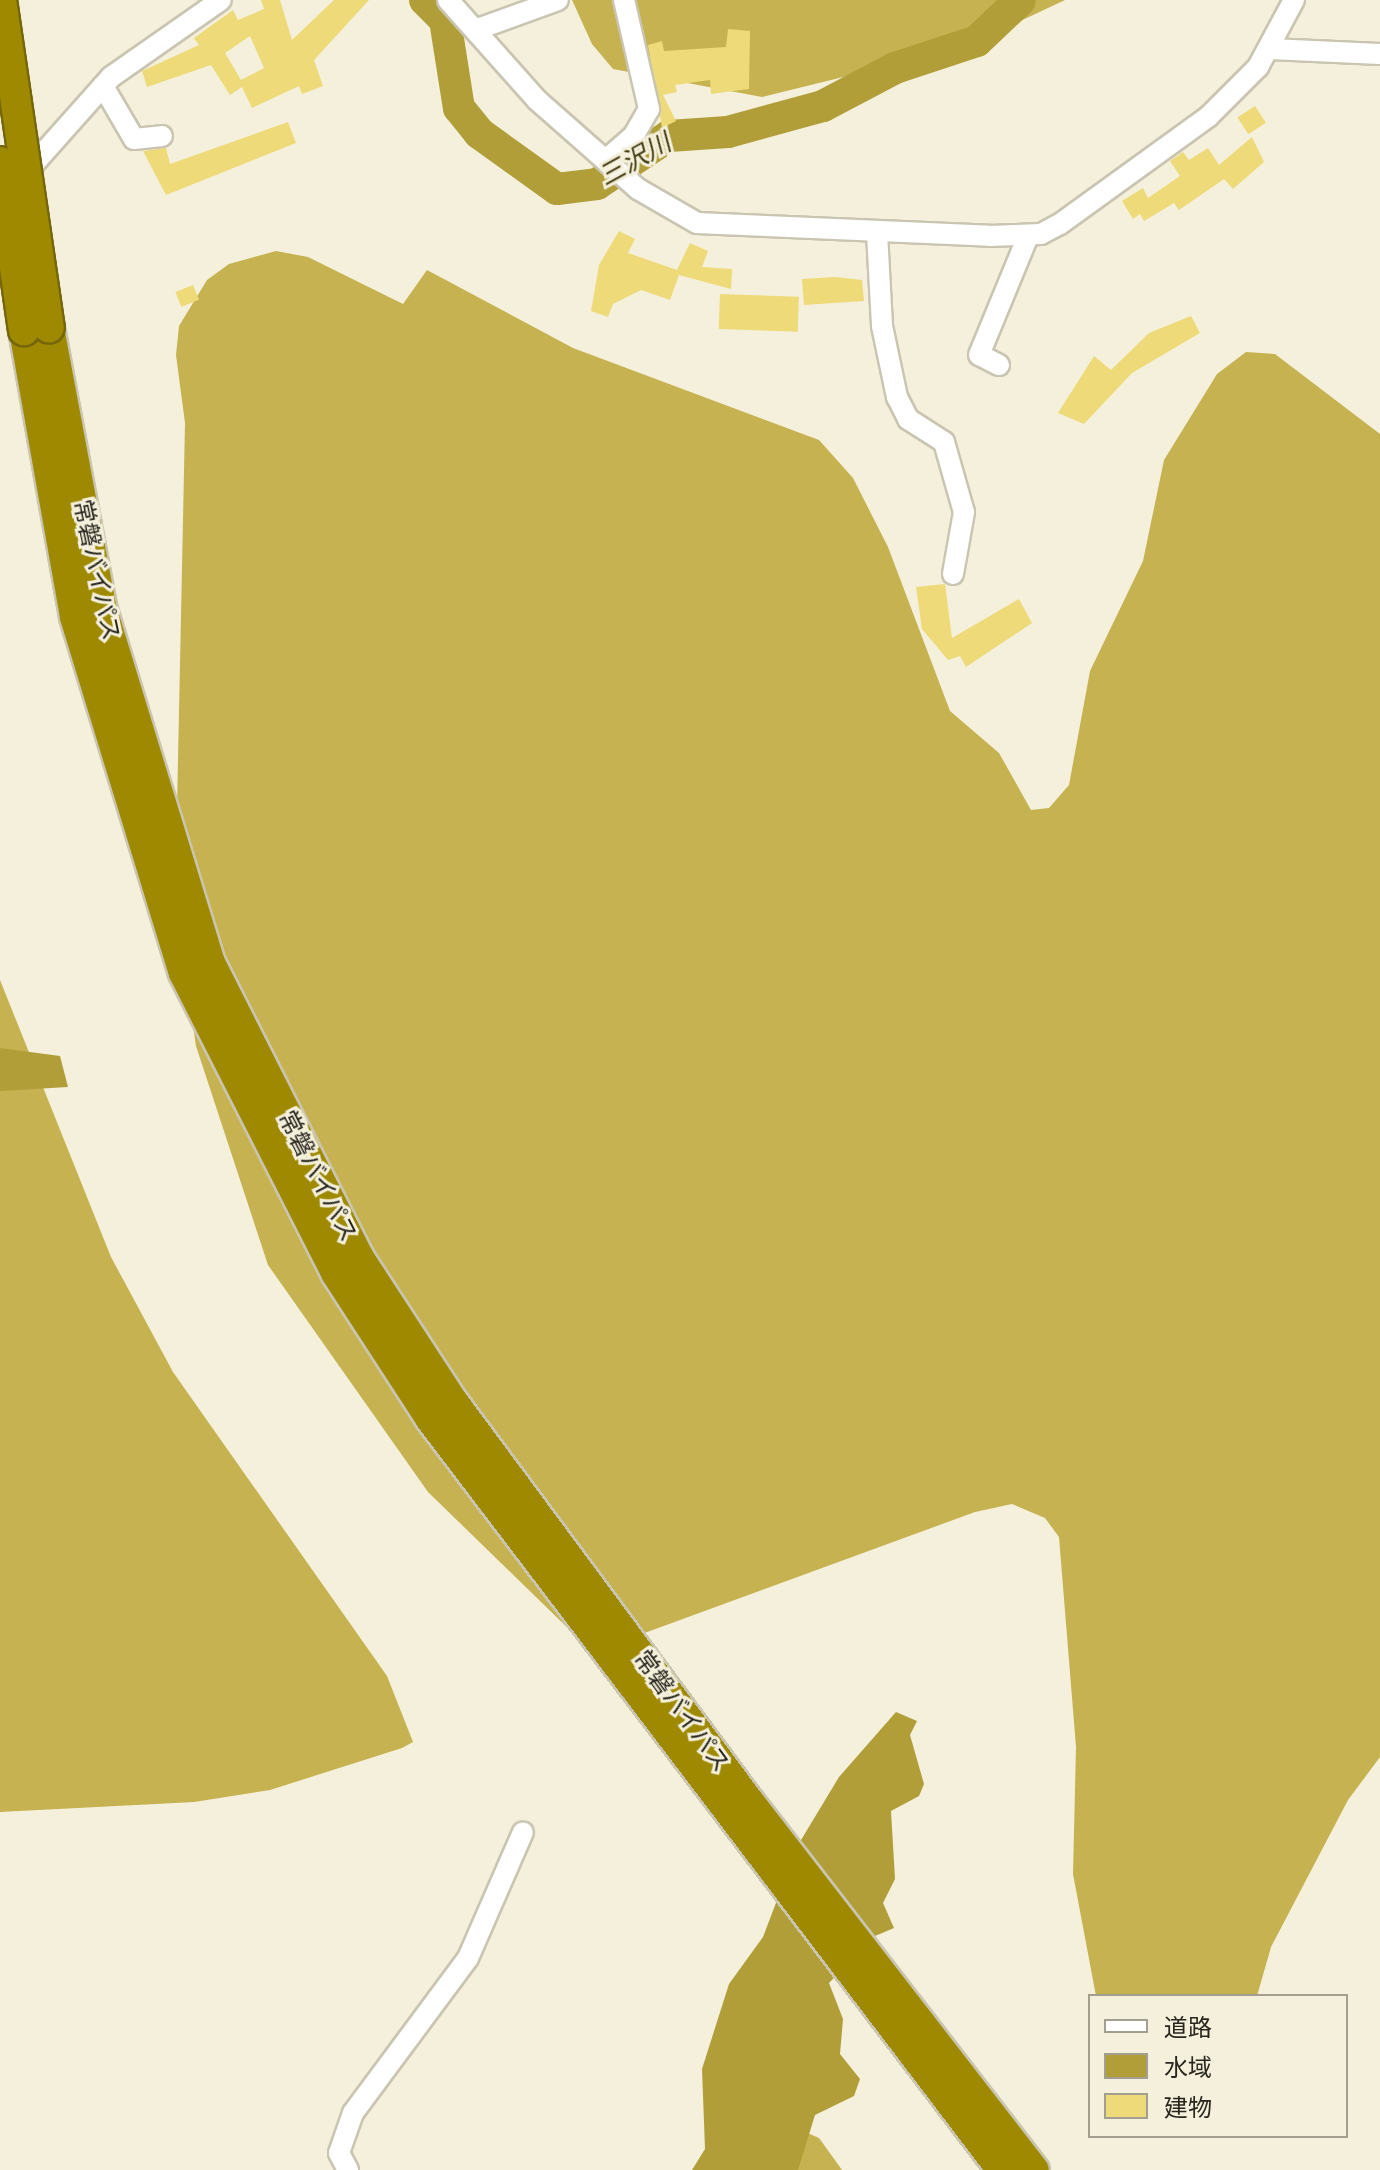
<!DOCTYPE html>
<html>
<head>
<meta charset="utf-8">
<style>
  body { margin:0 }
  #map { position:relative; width:1380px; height:2170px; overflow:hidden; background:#f4f0dc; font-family:Jost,"Noto Sans JP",sans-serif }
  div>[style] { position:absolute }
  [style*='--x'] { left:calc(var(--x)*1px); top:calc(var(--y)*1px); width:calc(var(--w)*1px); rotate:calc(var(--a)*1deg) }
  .forest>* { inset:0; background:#c6b250 }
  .water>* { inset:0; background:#b19e39 }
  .river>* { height:32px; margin:-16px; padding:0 16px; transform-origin:16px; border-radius:16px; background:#b19e39 }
  .building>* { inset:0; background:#eeda78; transform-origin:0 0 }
  .roads { filter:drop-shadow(2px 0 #c9c5b1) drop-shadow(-2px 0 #c9c5b1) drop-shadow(0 2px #c9c5b1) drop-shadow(0 -2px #c9c5b1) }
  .minor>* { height:20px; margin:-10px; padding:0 10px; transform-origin:10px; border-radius:10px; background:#fff }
  .highway>* { height:30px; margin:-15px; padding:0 15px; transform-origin:15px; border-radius:15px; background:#9e8901 }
  .bridges { filter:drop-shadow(2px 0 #75660b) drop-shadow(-2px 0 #75660b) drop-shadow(0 2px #75660b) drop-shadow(0 -2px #75660b) }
  .highway-bridge>* { height:30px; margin:-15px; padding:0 15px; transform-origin:15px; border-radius:15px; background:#9e8901 }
  span { translate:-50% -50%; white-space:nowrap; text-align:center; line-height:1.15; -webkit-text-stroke:6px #f4f0dc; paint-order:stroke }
  .street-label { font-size:24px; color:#28261e }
  .water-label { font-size:26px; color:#41390e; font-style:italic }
  .legend { position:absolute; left:1088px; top:1994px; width:260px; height:144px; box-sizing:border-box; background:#f4f0dc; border:2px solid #a29f90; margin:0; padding:10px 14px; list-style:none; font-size:24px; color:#28261e }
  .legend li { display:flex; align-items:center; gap:16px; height:40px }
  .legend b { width:40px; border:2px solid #a29f90 }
</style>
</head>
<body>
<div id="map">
  <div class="forest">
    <i style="clip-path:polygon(572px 0,1065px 0,965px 47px,762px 97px,613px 69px,592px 44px)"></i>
    <i style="clip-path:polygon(276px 251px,308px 257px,403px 304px,427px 270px,573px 348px,819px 440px,853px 478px,888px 547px,950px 711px,999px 753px,1031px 810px,1049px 808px,1069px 785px,1090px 671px,1143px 561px,1164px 460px,1217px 374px,1246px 352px,1275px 354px,1380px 434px,1380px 1757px,1348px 1800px,1271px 1947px,1257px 1996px,1096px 1996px,1073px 1874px,1076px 1747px,1059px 1537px,1045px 1518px,1012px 1504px,975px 1512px,620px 1642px,577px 1637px,428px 1492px,268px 1265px,196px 1046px,175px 904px,185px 423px,176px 355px,179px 326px,207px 280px,229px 264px)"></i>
    <i style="clip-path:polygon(0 980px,111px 1257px,173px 1372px,387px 1676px,413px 1742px,402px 1748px,270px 1790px,194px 1802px,0 1812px)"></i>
    <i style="clip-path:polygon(785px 2123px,819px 2138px,842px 2170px,747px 2170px)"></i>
  </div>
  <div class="water">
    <i style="clip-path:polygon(0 1048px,60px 1056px,68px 1087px,0 1091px)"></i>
    <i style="clip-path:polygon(896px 1712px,917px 1721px,910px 1735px,924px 1784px,919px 1796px,891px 1811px,895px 1879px,883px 1903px,894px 1928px,875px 1936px,829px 1983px,843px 2019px,840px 2054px,860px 2079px,854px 2096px,815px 2115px,798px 2170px,692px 2170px,705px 2149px,702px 2069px,729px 1984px,763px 1937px,798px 1845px,839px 1777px)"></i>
  </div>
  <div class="river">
    <i style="--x:425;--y:0;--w:28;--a:45"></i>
    <i style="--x:445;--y:20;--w:89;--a:81"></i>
    <i style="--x:459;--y:108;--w:32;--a:51"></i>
    <i style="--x:479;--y:133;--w:96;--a:35.7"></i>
    <i style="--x:557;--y:189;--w:40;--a:-7.1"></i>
    <i style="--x:597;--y:184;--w:87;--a:-33.7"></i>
    <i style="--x:669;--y:136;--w:59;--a:-3.9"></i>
    <i style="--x:728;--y:132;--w:98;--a:-15.3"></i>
    <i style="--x:823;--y:106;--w:81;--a:-27.8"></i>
    <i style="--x:895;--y:68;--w:86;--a:-18.2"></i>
    <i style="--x:977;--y:41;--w:59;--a:-43.6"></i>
  </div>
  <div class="building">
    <i style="clip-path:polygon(evenodd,261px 0,280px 0,292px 40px,334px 0,369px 0,314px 60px,323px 86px,302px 94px,299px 86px,252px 108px,242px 87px,230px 95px,211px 65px,147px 87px,142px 71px,199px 45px,194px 38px,233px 10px,238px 20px,264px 9px,261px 0,250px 36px,264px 68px,241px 80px,225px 53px,250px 36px)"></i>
    <i style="clip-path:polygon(728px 29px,750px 31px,749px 89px,711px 94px,710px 80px,675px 85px,677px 92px,663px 95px,676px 121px,662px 128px,648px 45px,662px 41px,664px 51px,726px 47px)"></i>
    <i style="left:1255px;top:106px;width:20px;height:21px;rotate:57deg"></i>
    <i style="clip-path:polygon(288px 122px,296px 143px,166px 195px,143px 151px,166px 148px,170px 164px)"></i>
    <i style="clip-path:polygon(1252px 137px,1264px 162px,1233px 189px,1224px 179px,1179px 210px,1174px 203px,1144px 221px,1140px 214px,1133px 219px,1122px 201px,1143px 188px,1148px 198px,1180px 176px,1170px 161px,1183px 152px,1189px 160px,1208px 148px,1219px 165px)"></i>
    <i style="clip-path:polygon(619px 231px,635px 239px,628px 253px,677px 270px,690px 243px,708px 251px,702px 267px,732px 269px,731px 289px,679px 275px,670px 300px,641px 290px,613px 304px,608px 317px,591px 311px,599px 265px)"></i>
    <i style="clip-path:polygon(835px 277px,862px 280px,864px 301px,804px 305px,802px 279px)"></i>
    <i style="left:193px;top:285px;width:16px;height:19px;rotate:68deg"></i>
    <i style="left:720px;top:294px;width:79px;height:35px;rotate:2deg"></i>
    <i style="clip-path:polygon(1191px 316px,1200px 333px,1132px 373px,1084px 424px,1058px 413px,1094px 356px,1111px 370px,1149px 333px)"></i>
    <i style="clip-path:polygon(945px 584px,952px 638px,1019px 599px,1032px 623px,966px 667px,960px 656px,948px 660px,922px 629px,916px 587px)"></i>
  </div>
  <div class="roads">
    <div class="minor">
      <i style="--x:448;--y:0;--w:134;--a:48.3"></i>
      <i style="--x:537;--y:100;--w:135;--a:41.4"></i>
      <i style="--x:638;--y:189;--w:68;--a:30"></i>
      <i style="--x:697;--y:223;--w:293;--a:2.5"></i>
      <i style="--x:990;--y:236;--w:51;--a:-2.2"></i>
      <i style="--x:1041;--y:234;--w:21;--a:-28"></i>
      <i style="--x:1060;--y:224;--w:183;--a:-35.9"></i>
      <i style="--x:1208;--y:117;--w:71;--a:-45"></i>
      <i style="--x:1258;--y:67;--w:76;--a:-61.8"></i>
      <i style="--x:475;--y:30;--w:88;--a:-19.9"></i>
      <i style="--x:1270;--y:49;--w:110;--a:2.6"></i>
      <i style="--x:103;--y:86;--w:61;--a:59.7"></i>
      <i style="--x:134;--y:139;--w:28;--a:-6"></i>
      <i style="--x:608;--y:158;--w:35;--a:-41"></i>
      <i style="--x:634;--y:135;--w:30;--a:-60"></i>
      <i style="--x:649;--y:109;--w:112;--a:-102.9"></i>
      <i style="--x:22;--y:177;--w:134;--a:-48.3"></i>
      <i style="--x:111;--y:77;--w:134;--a:-35"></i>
      <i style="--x:877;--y:233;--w:93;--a:86.9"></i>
      <i style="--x:882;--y:326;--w:73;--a:78.1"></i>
      <i style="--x:897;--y:397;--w:25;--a:63"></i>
      <i style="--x:908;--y:419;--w:43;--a:32.6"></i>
      <i style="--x:944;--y:442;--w:73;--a:74.1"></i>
      <i style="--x:964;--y:512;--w:63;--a:100.1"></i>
      <i style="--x:999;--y:365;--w:22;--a:-153"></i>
      <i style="--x:979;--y:355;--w:129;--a:-67.6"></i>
      <i style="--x:348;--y:2170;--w:19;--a:-118"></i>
      <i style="--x:339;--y:2153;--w:42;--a:-70.7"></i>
      <i style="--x:353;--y:2113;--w:193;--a:-53.4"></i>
      <i style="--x:468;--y:1958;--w:137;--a:-66.4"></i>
    </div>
    <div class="highway">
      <i style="--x:49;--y:328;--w:287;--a:79.4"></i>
      <i style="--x:102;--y:610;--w:369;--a:73"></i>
      <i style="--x:210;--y:963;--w:330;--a:63.2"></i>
      <i style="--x:359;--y:1258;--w:172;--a:56.9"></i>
      <i style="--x:453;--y:1402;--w:499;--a:53.5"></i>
      <i style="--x:750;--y:1803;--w:464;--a:52.3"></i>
      <i style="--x:24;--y:330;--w:291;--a:79.9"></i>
      <i style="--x:75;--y:617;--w:372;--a:73"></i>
      <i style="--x:184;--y:973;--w:336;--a:63.1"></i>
      <i style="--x:336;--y:1273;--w:173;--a:57"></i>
      <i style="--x:430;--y:1418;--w:945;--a:52.74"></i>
    </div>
  </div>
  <div class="bridges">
    <div class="highway-bridge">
      <i style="--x:1;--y:0;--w:331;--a:81.7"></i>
      <i style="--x:0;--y:162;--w:170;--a:81.9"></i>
    </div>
  </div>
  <div class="street-label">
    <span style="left:97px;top:570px;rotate:78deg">常磐バイパス</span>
    <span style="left:318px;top:1176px;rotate:63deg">常磐バイパス</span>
    <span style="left:682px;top:1711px;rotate:54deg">常磐バイパス</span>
  </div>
  <div class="water-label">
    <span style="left:635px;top:160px;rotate:-29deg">三沢川</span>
  </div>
  <ul class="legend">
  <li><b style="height:10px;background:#fff"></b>道路</li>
  <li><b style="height:22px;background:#b19e39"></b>水域</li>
  <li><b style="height:22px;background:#eeda78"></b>建物</li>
  </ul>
</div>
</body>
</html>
